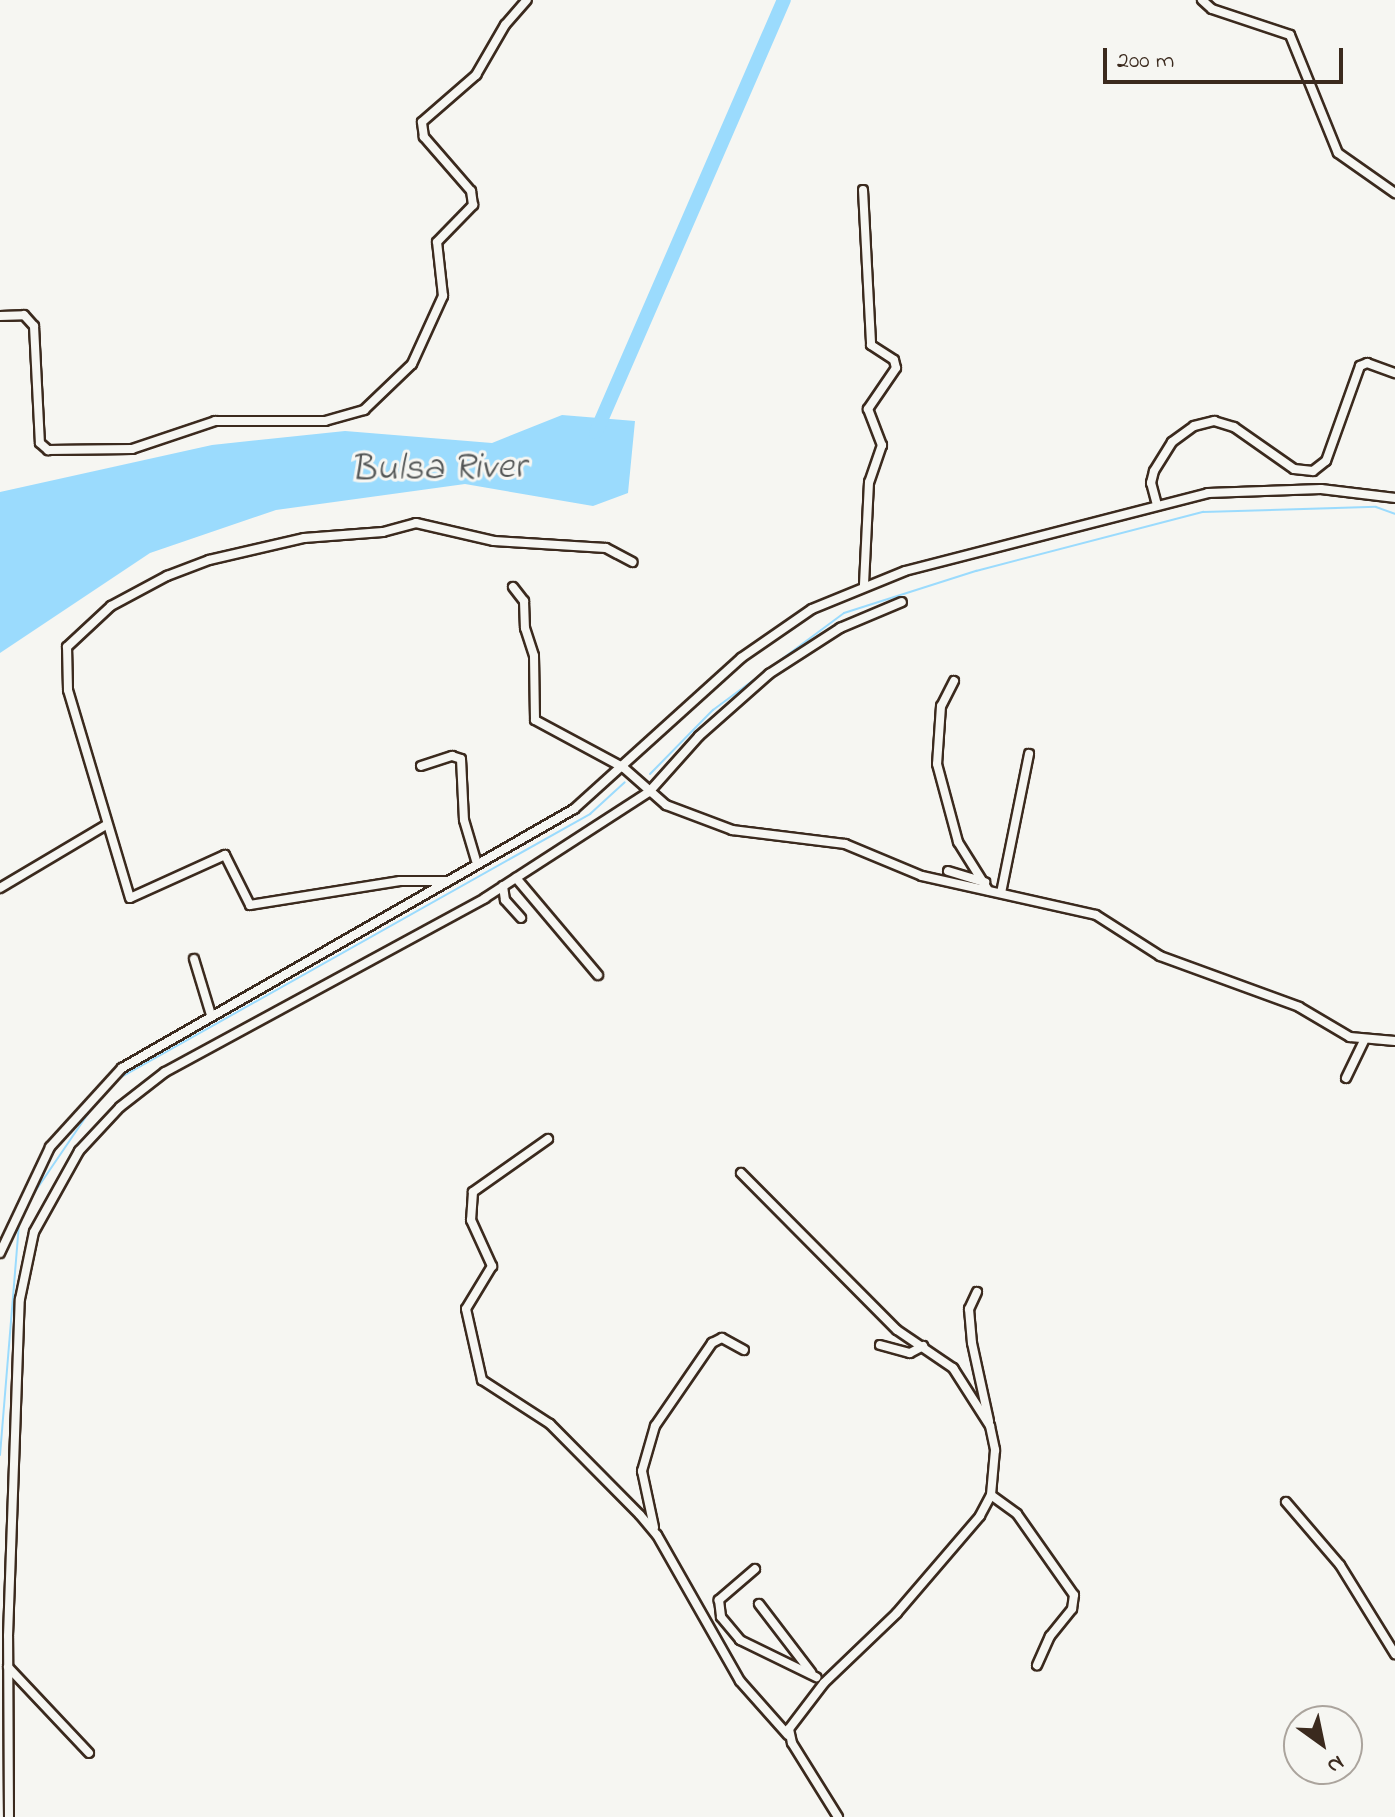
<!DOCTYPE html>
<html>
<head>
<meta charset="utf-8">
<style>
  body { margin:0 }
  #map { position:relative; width:1395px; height:1817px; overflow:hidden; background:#f6f6f2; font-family:"Indie Flower",sans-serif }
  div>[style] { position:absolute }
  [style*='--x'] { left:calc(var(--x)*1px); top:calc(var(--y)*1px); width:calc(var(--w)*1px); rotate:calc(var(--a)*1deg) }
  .water>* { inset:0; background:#9bdbfd }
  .stream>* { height:2px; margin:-1px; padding:0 1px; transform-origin:1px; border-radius:1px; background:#9bdbfd }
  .river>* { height:14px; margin:-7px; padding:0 7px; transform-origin:7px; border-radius:7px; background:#9bdbfd }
  .roads { filter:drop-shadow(2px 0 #3b2a1e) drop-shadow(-2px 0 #3b2a1e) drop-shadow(0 2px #3b2a1e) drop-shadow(0 -2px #3b2a1e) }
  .street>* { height:8px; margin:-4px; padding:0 4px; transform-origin:4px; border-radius:4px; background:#f6f6f2 }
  span { translate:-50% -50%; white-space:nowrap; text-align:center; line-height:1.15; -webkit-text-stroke:6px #f6f6f2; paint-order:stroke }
  .water-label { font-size:38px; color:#535656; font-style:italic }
  .north { position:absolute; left:1283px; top:1705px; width:80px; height:80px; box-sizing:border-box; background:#f6f6f2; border:2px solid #aba49d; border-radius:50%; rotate:147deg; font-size:22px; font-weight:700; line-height:32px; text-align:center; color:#3b2a1e }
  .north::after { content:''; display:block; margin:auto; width:28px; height:36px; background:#3b2a1e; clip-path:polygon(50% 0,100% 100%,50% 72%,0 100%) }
  .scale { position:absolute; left:1103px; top:48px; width:240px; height:36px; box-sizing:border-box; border:4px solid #3b2a1e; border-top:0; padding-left:10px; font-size:24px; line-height:28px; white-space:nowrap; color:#3b2a1e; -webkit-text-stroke:6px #f6f6f2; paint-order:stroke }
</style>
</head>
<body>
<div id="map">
  <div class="water">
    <i style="clip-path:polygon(562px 415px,635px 421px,628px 493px,593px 506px,465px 484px,276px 510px,150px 553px,0 653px,0 492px,212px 445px,345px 431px,492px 443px)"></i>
  </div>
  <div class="stream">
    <i style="--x:650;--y:774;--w:90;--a:-45.5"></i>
    <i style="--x:713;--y:710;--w:163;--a:-36.5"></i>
    <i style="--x:844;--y:613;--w:139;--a:-17.7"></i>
    <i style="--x:976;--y:571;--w:235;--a:-14.6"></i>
    <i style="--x:1203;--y:512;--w:173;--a:-1.7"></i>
    <i style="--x:1376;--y:507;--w:20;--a:20"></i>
    <i style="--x:116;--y:1080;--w:544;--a:-29.3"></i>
    <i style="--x:590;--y:814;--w:47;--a:-42.4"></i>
    <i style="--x:30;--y:1199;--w:117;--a:-55.8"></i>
    <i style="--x:0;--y:1455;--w:233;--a:-85.3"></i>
  </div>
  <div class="river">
    <i style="--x:596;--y:432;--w:471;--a:-66.5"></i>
  </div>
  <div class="roads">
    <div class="street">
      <i style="--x:1202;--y:0;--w:13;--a:42"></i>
      <i style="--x:1212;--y:9;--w:82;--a:18.4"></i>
      <i style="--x:1290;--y:35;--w:127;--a:67.9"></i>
      <i style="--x:1338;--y:153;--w:70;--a:35.1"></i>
      <i style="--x:863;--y:190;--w:155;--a:87"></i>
      <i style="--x:871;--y:345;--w:27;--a:33"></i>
      <i style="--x:894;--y:360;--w:8;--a:76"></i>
      <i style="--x:896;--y:368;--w:50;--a:124.3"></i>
      <i style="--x:868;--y:409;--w:39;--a:69"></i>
      <i style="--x:882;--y:445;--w:39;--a:109"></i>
      <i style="--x:869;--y:482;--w:103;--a:92.8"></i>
      <i style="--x:0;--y:316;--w:24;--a:-2"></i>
      <i style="--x:24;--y:315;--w:15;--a:48"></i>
      <i style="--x:34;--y:326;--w:117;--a:87.1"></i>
      <i style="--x:40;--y:443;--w:11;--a:41"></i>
      <i style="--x:48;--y:450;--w:84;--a:-0.7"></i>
      <i style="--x:132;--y:449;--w:88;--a:-18.6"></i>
      <i style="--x:215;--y:421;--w:110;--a:0"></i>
      <i style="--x:325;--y:421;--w:41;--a:-15.8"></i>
      <i style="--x:364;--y:410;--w:66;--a:-43.8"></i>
      <i style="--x:412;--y:364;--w:75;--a:-65.5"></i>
      <i style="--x:443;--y:296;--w:54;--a:-96.3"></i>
      <i style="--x:437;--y:242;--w:52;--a:-45.8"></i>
      <i style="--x:473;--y:205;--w:14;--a:-98"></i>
      <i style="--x:471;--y:191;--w:72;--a:-131"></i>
      <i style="--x:424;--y:137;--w:15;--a:-98"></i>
      <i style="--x:422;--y:122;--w:72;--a:-41"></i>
      <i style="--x:476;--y:75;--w:58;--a:-59.9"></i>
      <i style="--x:505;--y:25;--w:33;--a:-49"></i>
      <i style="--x:1157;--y:505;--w:23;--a:-105"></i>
      <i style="--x:1151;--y:483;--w:12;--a:-76"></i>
      <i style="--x:1154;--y:471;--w:34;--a:-58"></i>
      <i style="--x:1172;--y:442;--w:27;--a:-36"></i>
      <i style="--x:1194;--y:426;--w:21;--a:-14"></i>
      <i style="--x:1214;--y:421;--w:21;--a:17"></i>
      <i style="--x:1234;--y:427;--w:73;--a:35"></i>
      <i style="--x:1294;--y:469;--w:19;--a:6"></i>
      <i style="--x:1313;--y:471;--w:16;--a:-38"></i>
      <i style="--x:1326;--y:461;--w:101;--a:-70.3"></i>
      <i style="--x:1360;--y:366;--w:8;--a:-23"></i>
      <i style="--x:1367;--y:363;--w:30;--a:20"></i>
      <i style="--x:513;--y:587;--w:18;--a:52"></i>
      <i style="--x:524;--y:601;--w:27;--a:88"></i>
      <i style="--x:525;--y:628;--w:29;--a:72"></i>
      <i style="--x:534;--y:656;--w:64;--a:89.1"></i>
      <i style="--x:535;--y:720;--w:101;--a:28.3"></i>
      <i style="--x:624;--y:768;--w:56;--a:41.4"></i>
      <i style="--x:666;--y:805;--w:71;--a:20.7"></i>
      <i style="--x:732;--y:830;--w:114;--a:7.1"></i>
      <i style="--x:845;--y:844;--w:83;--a:22.6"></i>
      <i style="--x:922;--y:876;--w:178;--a:12.6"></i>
      <i style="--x:1096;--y:915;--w:76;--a:32.6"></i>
      <i style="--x:1160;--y:956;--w:148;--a:20.1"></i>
      <i style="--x:1299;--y:1007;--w:59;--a:30.5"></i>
      <i style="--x:1350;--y:1037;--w:45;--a:5.1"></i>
      <i style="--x:954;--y:681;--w:28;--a:117"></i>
      <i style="--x:941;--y:706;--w:58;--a:93.9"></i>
      <i style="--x:937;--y:764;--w:81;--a:74.9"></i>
      <i style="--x:958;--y:842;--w:57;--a:58"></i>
      <i style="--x:421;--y:766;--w:33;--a:-18"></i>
      <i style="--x:452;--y:756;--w:9;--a:18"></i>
      <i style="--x:461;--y:759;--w:61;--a:87.2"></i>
      <i style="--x:464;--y:820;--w:46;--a:73.5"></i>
      <i style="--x:948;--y:871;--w:39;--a:17"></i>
      <i style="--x:516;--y:878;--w:127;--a:49.8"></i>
      <i style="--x:448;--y:881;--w:48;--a:180"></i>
      <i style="--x:400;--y:881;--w:152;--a:170.9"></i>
      <i style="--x:250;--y:905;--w:56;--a:-116.6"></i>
      <i style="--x:225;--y:855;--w:104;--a:155.6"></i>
      <i style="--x:130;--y:898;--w:217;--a:-106.6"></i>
      <i style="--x:68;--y:690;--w:43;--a:-91.3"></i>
      <i style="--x:67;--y:647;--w:60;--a:-43"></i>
      <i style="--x:111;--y:606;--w:64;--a:-28.2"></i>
      <i style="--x:167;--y:576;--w:45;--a:-20.9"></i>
      <i style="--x:209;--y:560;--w:98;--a:-13"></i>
      <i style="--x:304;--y:538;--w:79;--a:-4.3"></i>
      <i style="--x:383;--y:532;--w:34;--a:-15"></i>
      <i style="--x:416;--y:523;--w:80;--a:13"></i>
      <i style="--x:494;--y:541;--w:112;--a:3.6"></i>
      <i style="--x:606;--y:548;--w:30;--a:28"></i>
      <i style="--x:503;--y:886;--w:14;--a:82"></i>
      <i style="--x:505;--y:900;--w:24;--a:48"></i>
      <i style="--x:0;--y:888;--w:123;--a:-30.7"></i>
      <i style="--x:1001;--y:893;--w:142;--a:-78.6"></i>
      <i style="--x:194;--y:959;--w:59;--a:73.1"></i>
      <i style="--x:1346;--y:1078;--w:41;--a:-64.1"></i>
      <i style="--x:548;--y:1139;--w:92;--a:144.8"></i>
      <i style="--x:473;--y:1192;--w:28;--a:94"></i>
      <i style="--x:471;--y:1220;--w:51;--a:65.5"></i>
      <i style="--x:492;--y:1266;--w:50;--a:121.2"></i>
      <i style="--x:466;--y:1309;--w:73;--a:77.3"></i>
      <i style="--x:482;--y:1380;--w:81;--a:32.9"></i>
      <i style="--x:550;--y:1424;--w:128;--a:45.3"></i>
      <i style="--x:640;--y:1515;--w:26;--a:50"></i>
      <i style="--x:657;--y:1535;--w:168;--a:60.4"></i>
      <i style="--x:740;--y:1681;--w:72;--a:48.4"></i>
      <i style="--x:741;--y:1173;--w:221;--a:45.2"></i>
      <i style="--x:897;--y:1330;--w:68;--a:34.2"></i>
      <i style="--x:953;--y:1368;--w:69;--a:57.5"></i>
      <i style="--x:990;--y:1426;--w:25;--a:78"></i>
      <i style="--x:995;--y:1450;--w:45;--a:95.1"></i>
      <i style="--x:991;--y:1495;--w:24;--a:118"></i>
      <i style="--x:980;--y:1516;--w:128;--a:130.6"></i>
      <i style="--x:897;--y:1613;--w:101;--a:136.2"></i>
      <i style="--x:824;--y:1683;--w:58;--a:127.3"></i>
      <i style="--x:789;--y:1729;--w:14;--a:78"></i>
      <i style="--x:792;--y:1743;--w:87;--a:58.1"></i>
      <i style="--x:0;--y:1253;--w:117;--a:-64.7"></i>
      <i style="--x:50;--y:1147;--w:107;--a:-47.7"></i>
      <i style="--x:122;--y:1068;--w:521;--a:-29.81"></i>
      <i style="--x:574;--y:809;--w:225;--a:-42.1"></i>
      <i style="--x:741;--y:658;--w:86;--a:-34.6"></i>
      <i style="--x:812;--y:609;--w:100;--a:-22.2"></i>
      <i style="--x:905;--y:571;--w:313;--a:-14.4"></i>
      <i style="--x:1208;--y:493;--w:113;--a:-2"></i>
      <i style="--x:1321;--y:489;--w:75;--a:6.9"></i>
      <i style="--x:977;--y:1292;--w:19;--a:115"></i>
      <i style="--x:969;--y:1309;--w:34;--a:85"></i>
      <i style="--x:972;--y:1343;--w:80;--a:77.7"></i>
      <i style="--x:880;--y:1345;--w:31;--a:15"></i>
      <i style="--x:910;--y:1353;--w:15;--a:-28"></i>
      <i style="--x:991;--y:1495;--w:32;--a:36"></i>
      <i style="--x:1017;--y:1514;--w:99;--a:54.9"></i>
      <i style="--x:1074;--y:1595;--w:14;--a:98"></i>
      <i style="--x:1072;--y:1609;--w:35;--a:129"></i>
      <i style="--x:1050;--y:1636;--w:32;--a:114"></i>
      <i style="--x:1286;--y:1502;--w:83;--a:49.4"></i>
      <i style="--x:1340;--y:1565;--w:105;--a:58.3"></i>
      <i style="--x:654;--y:1527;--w:57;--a:-102.1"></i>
      <i style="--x:642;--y:1471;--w:47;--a:-73.9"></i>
      <i style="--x:655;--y:1426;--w:101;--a:-55.5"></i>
      <i style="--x:712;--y:1343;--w:11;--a:-27"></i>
      <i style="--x:722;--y:1338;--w:25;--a:29"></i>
      <i style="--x:755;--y:1569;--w:48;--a:139.3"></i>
      <i style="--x:719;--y:1600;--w:17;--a:83"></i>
      <i style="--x:721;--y:1617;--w:30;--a:50"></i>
      <i style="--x:740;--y:1640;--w:85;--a:26"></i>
      <i style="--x:759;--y:1604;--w:86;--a:52.6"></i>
      <i style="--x:8;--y:1667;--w:118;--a:46.7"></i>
      <i style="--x:9;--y:1817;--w:181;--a:-90.3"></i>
      <i style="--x:8;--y:1636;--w:337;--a:-88"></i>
      <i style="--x:20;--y:1299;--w:68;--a:-78.2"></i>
      <i style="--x:34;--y:1232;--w:93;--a:-60.9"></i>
      <i style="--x:79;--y:1151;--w:60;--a:-47"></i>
      <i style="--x:120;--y:1107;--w:57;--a:-37.9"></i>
      <i style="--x:165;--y:1072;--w:364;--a:-28.5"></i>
      <i style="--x:485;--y:898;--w:195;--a:-32.9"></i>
      <i style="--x:649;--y:792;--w:75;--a:-48.2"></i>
      <i style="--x:699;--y:736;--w:94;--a:-41.5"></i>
      <i style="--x:769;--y:674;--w:85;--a:-32.9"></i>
      <i style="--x:840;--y:628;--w:67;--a:-22.8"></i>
    </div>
  </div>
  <div class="water-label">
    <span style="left:438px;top:470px;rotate:-1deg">Bulsa River</span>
  </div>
  <div class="north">N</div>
  <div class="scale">200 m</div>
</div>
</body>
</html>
